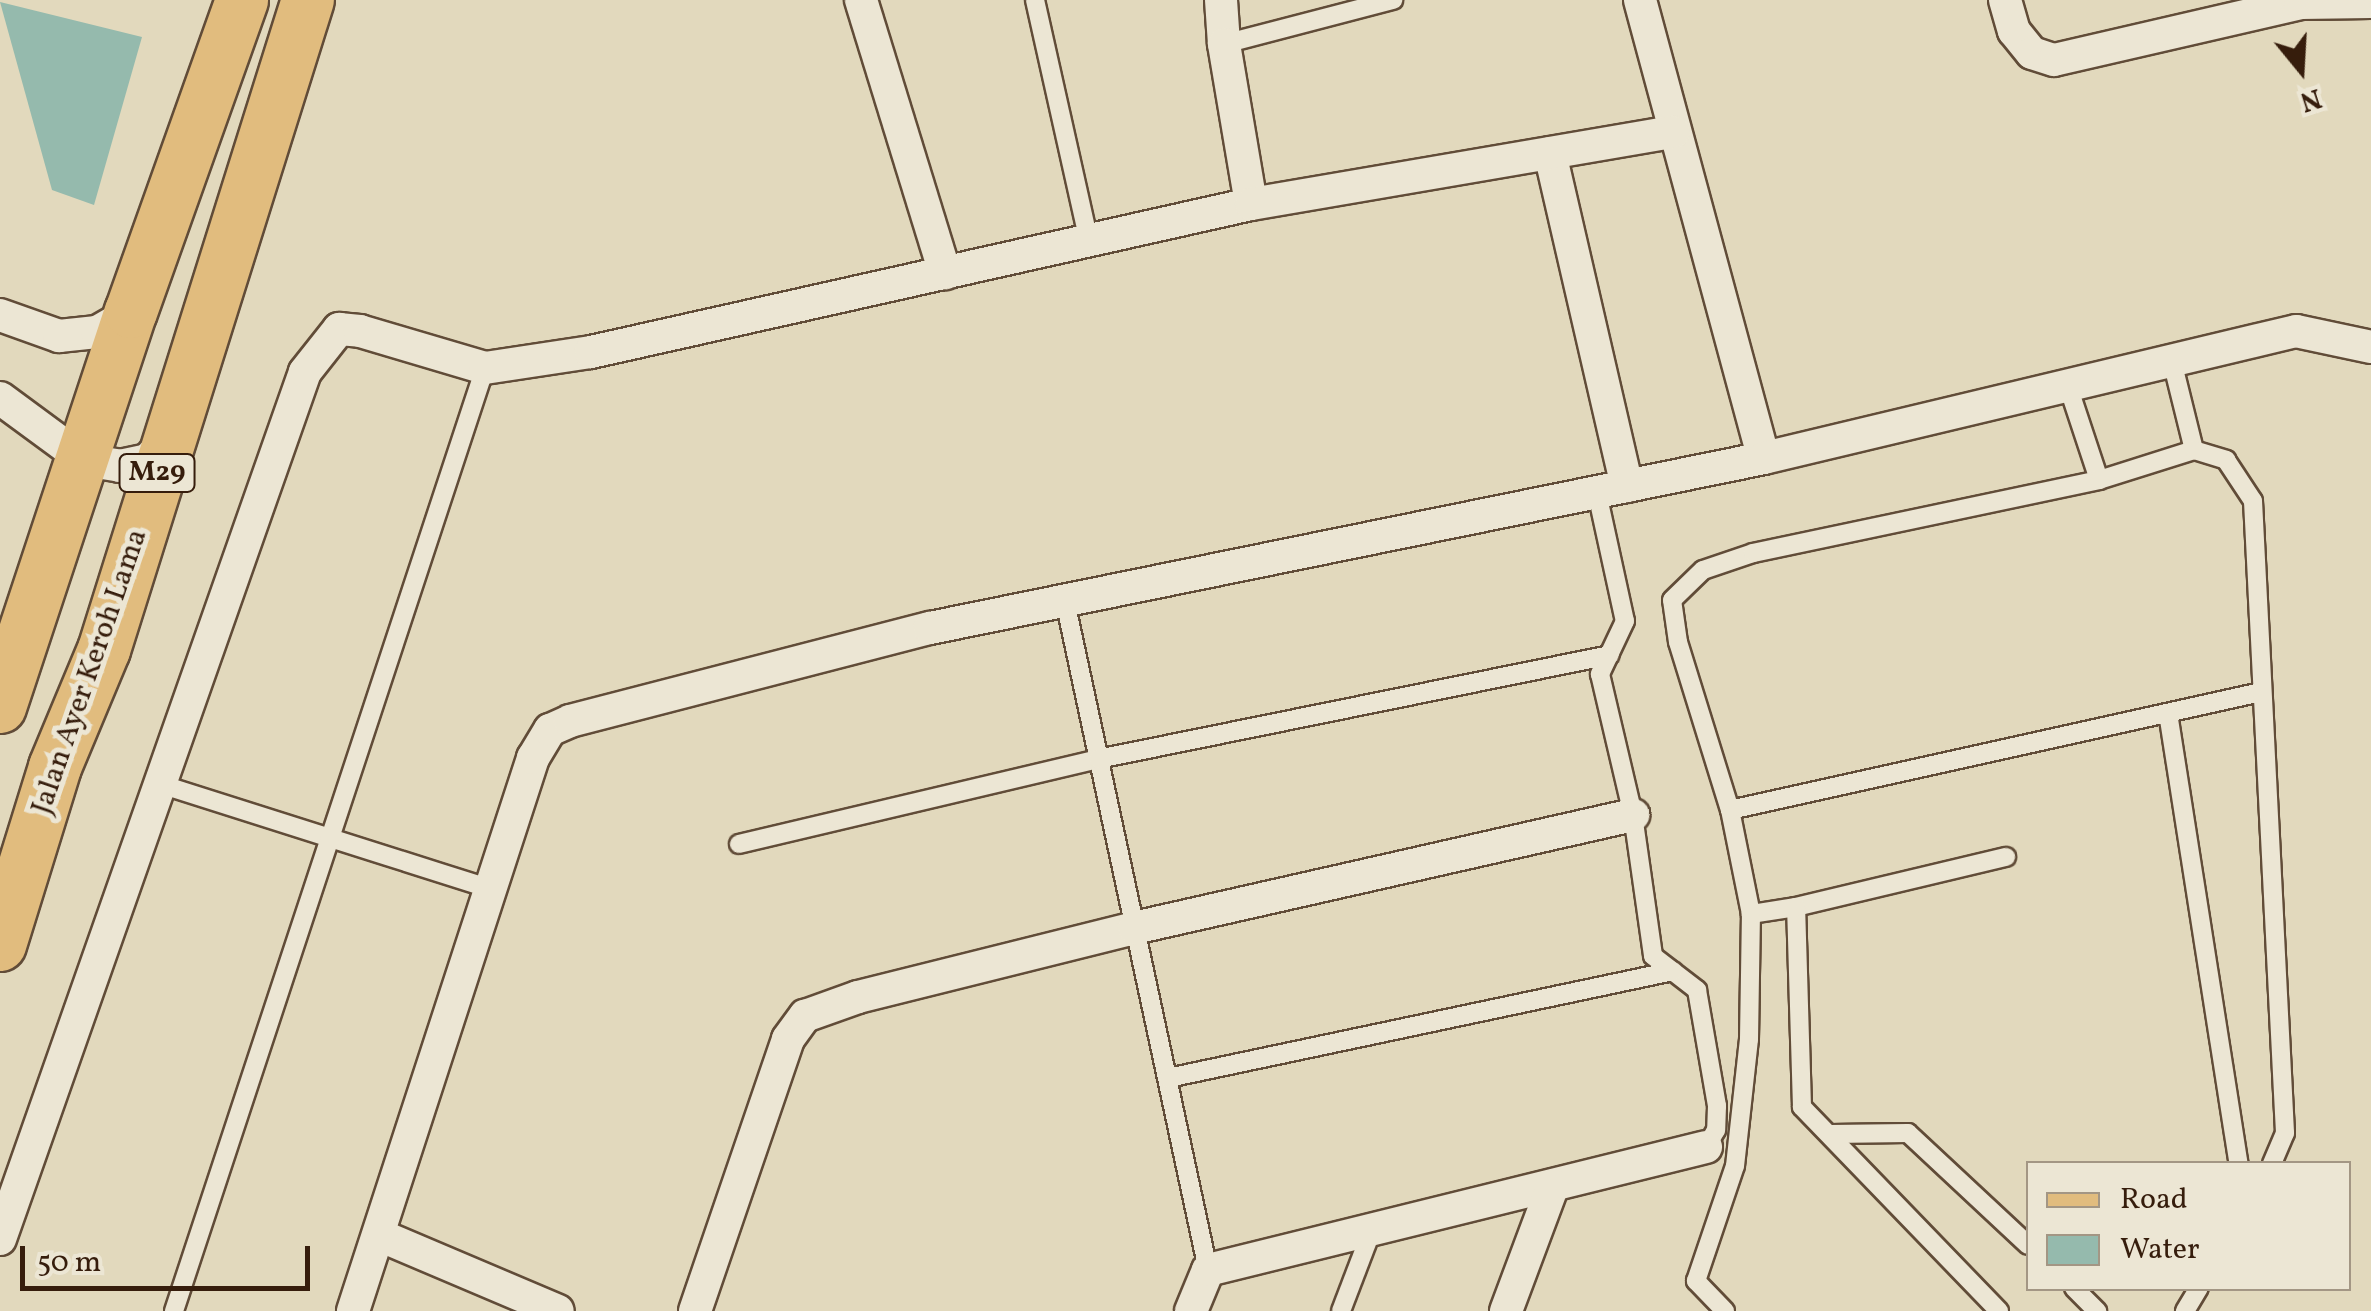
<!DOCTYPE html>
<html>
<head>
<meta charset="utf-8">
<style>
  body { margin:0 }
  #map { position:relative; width:2371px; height:1311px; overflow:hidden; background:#e2d9bd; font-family:Vollkorn,serif }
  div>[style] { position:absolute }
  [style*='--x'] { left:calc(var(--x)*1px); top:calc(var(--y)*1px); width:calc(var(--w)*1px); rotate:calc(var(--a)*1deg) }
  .water>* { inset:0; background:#95baad }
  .roads { filter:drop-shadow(2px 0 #614c38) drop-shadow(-2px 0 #614c38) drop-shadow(0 2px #614c38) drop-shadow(0 -2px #614c38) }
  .service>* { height:18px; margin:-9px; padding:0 9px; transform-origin:9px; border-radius:9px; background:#ece6d4 }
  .minor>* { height:32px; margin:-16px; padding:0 16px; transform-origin:16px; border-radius:16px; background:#ece6d4 }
  .primary>* { height:52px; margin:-26px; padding:0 26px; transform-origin:26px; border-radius:26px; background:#e1bc7e }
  span { translate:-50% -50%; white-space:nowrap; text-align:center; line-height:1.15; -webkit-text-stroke:10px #ece6d4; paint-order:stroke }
  .shield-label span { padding:2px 8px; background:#ece6d4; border:2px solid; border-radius:8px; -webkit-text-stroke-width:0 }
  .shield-label { font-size:28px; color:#361d0c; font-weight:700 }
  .street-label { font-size:30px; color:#361d0c }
  .legend { position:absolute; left:2026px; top:1161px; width:325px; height:130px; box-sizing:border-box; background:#ece6d4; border:2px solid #a39684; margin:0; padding:12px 18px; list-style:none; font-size:30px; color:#361d0c }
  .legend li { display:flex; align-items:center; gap:20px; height:50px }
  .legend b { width:50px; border:2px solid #a39684 }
  .north { position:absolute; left:2251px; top:20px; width:100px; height:100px; -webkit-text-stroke:8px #ece6d4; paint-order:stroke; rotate:162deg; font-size:28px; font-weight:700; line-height:40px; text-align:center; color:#361d0c }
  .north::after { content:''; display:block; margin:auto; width:35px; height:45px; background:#361d0c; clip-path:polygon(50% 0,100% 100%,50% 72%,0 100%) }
  .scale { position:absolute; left:20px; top:1246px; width:290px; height:45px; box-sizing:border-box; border:5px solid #361d0c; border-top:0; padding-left:12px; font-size:30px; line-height:35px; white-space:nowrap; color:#361d0c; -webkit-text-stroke:8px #ece6d4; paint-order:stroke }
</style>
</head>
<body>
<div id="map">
  <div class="water">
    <i style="clip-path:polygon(0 2px,142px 37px,94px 205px,52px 190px)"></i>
  </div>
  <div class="roads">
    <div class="service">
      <i style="--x:1035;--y:0;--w:247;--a:77.4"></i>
      <i style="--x:1224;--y:44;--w:175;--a:-14.6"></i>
      <i style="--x:2172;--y:361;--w:92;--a:76.1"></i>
      <i style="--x:2068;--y:386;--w:99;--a:71.7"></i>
      <i style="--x:1597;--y:493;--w:131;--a:77.7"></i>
      <i style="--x:1625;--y:621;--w:59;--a:115.3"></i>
      <i style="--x:1600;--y:674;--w:145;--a:76.8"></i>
      <i style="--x:1633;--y:815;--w:142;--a:81.9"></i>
      <i style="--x:1653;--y:956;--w:56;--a:37.7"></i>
      <i style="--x:1697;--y:990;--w:118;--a:80.2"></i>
      <i style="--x:1717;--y:1106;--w:24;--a:92"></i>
      <i style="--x:1716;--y:1130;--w:20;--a:120"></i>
      <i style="--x:1065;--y:601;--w:684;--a:77.93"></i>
      <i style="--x:2168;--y:713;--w:457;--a:81.1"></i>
      <i style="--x:160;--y:784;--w:347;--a:17.6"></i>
      <i style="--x:1730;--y:810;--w:544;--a:-12.53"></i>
      <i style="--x:739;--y:844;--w:369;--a:-13.3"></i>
      <i style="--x:1098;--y:759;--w:522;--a:-11.48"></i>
      <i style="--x:1796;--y:907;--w:216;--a:-13.4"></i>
      <i style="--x:1168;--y:1078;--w:516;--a:-11.96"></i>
      <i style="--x:1831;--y:1134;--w:77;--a:-0.7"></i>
      <i style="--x:1908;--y:1133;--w:164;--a:43"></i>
      <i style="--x:2074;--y:1288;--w:33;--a:45"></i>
      <i style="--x:174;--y:1311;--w:993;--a:-71.75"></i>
      <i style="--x:1341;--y:1311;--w:87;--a:-69.1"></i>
      <i style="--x:1725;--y:1311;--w:42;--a:-134"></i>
      <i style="--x:1696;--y:1281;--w:121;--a:-71.3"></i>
      <i style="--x:1735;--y:1166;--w:128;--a:-83.7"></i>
      <i style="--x:1749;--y:1039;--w:125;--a:-89.1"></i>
      <i style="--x:1999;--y:1311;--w:284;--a:-134"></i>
      <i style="--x:1802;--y:1107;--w:200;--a:-91.7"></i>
      <i style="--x:1796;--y:907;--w:46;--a:171.2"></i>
      <i style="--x:1751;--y:914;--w:106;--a:-101.4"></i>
      <i style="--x:1730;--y:810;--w:176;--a:-107.2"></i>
      <i style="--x:1678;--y:642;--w:42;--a:-98.1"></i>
      <i style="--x:1672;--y:600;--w:43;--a:-44.1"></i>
      <i style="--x:1703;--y:570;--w:53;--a:-18.8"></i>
      <i style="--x:1753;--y:553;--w:354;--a:-11.9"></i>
      <i style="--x:2099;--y:480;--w:100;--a:-17.5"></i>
      <i style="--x:2194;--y:450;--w:34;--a:17"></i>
      <i style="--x:2226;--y:460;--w:49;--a:56.6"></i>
      <i style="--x:2253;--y:501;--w:633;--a:87.1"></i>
      <i style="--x:2285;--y:1133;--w:34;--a:113"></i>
      <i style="--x:2185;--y:1311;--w:27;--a:-59"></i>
    </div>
    <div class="minor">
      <i style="--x:861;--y:0;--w:286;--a:72.9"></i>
      <i style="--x:1221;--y:0;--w:44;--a:86.1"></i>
      <i style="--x:1224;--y:44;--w:162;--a:80.4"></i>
      <i style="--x:1640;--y:0;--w:474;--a:74.9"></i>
      <i style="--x:2005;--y:0;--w:32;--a:74"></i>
      <i style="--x:2014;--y:31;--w:28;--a:51"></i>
      <i style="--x:2032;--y:53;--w:23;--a:18"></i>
      <i style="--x:2054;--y:60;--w:253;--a:-13"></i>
      <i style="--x:2300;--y:3;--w:71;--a:-0.8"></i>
      <i style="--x:1550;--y:153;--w:342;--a:77"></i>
      <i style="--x:0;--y:315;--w:63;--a:19.6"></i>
      <i style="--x:59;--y:336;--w:38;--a:-6"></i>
      <i style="--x:97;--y:332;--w:39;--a:-30"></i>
      <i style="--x:0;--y:398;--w:104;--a:36.4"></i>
      <i style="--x:84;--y:460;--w:36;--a:9"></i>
      <i style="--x:120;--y:466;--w:29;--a:-12"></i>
      <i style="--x:148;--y:460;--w:29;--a:-49"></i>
      <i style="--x:379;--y:1235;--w:194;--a:23"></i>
      <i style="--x:0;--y:1239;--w:919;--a:-70.62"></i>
      <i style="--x:305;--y:372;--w:55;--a:-51.7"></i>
      <i style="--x:339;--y:329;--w:21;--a:5"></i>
      <i style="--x:360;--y:331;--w:130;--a:16.5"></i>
      <i style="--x:485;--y:368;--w:107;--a:-8.6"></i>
      <i style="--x:591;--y:352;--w:676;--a:-12.64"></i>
      <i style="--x:1251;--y:204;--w:429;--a:-9.7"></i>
      <i style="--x:353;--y:1311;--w:582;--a:-71.97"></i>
      <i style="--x:533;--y:758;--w:33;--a:-59"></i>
      <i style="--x:550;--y:730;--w:22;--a:-24"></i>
      <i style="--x:570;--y:721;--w:372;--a:-14.5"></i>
      <i style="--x:930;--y:628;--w:851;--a:-11.52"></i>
      <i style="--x:1764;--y:458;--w:547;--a:-13.43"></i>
      <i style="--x:2296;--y:331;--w:77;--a:12"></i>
      <i style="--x:695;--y:1311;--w:287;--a:-71.1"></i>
      <i style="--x:788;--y:1039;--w:29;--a:-54"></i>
      <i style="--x:805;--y:1016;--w:56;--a:-19.7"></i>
      <i style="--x:858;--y:997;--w:284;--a:-14"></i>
      <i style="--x:1134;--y:928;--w:512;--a:-12.76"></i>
      <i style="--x:1191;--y:1311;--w:44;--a:-67.5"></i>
      <i style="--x:1208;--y:1270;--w:513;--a:-13.87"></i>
      <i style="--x:1506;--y:1311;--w:134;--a:-69.5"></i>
    </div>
    <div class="primary">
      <i style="--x:0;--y:707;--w:416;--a:-71.7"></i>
      <i style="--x:131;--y:312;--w:331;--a:-70.4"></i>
      <i style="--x:0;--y:945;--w:186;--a:-72.8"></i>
      <i style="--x:55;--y:767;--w:127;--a:-67.3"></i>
      <i style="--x:104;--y:650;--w:681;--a:-72.58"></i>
    </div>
  </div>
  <div class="shield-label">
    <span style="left:157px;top:473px">M29</span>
  </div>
  <div class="street-label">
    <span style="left:90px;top:672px;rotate:-71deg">Jalan Ayer Keroh Lama</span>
  </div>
  <ul class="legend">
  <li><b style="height:12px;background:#e1bc7e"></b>Road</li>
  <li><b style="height:28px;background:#95baad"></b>Water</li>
  </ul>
  <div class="north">N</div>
  <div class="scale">50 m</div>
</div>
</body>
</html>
